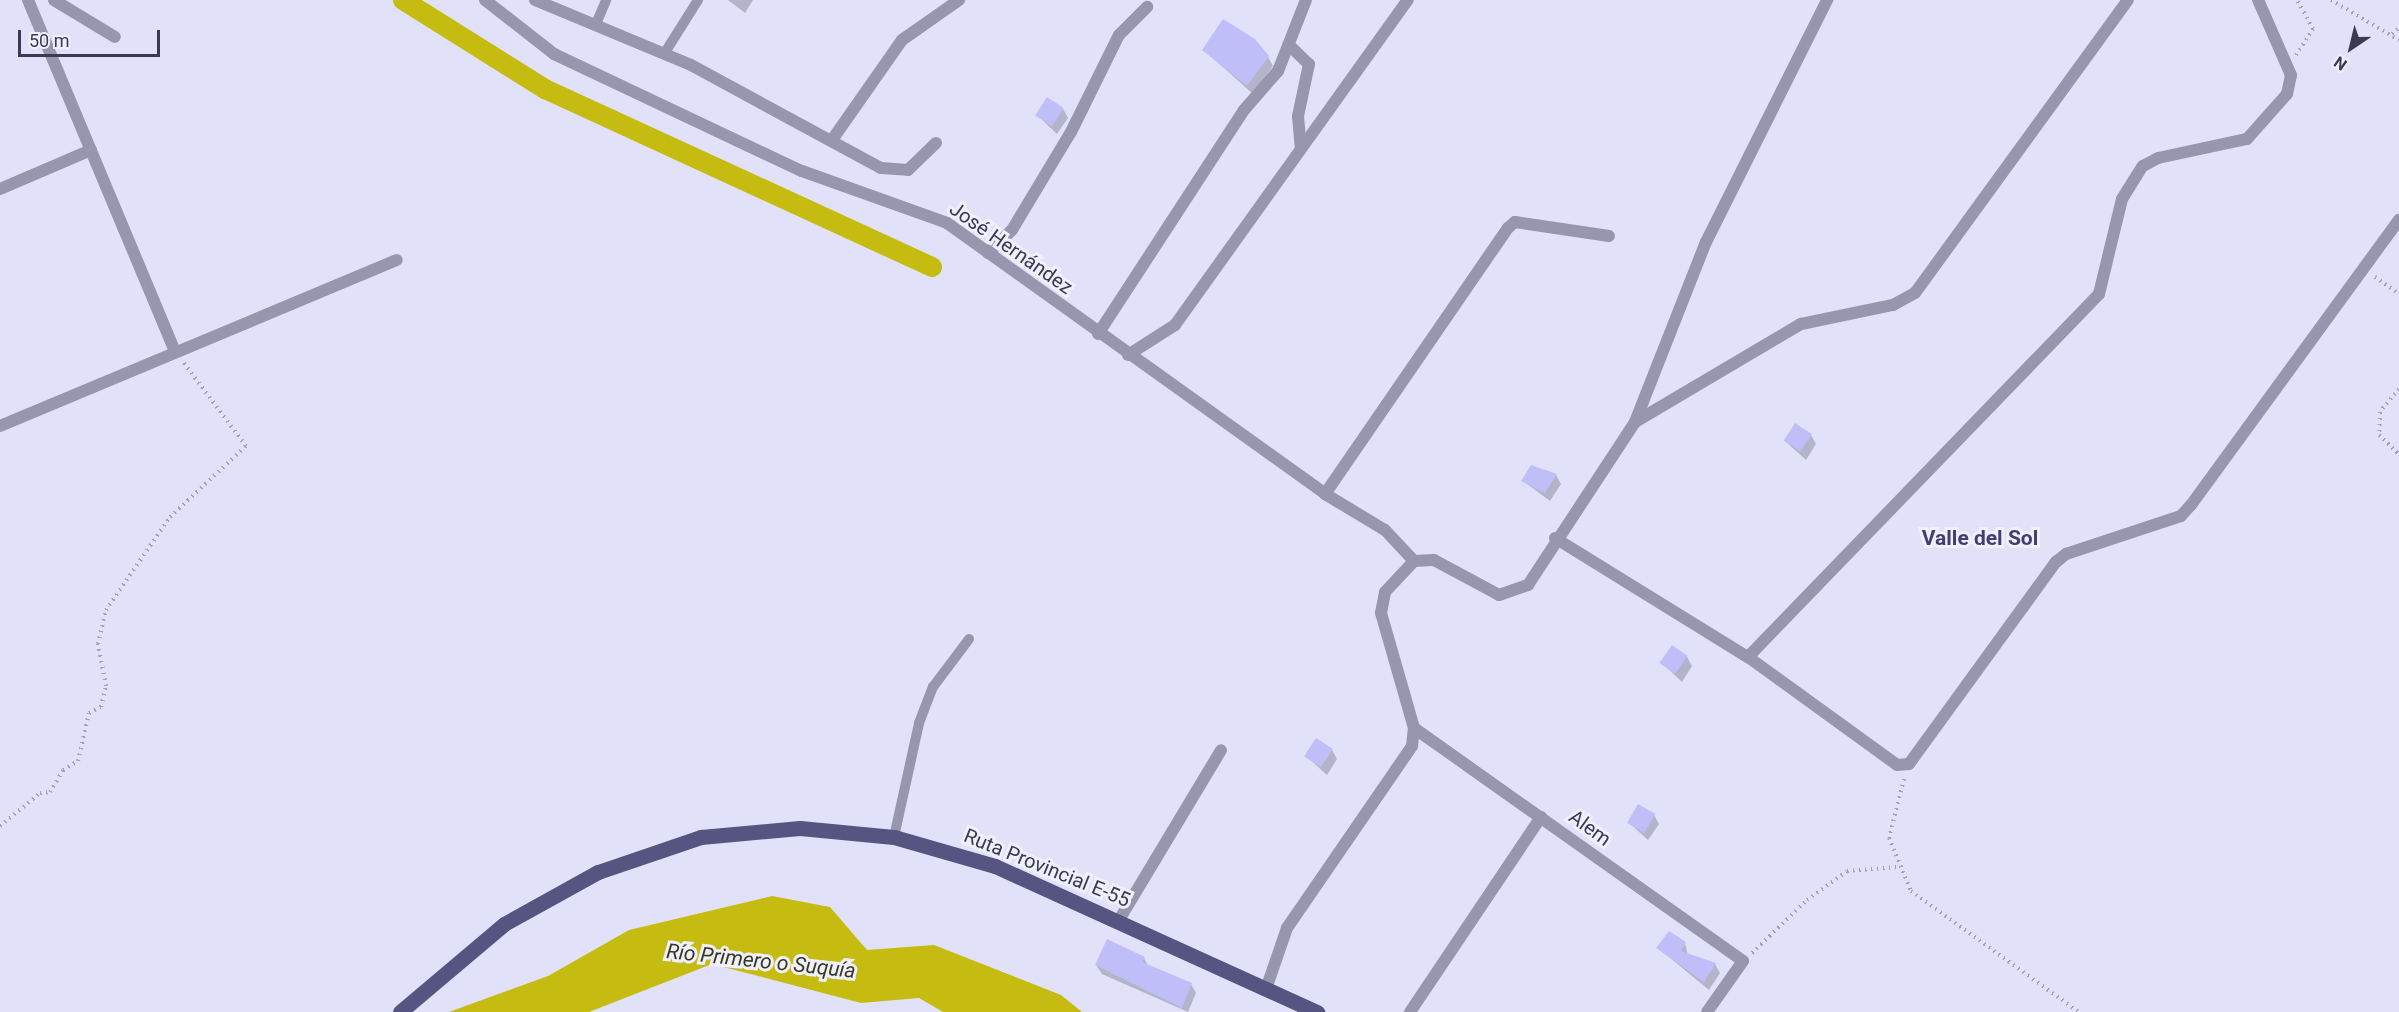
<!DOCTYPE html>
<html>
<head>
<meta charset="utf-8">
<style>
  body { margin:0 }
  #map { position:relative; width:2399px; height:1012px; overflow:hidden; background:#e1e2fa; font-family:Roboto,sans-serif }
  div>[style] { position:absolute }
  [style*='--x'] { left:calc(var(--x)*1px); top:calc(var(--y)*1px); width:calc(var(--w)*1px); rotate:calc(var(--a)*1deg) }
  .water>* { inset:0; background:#c6bb10 }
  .shadow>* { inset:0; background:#0003 }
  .canal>* { height:20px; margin:-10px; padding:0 10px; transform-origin:10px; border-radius:10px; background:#c6bb10 }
  .building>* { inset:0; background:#bfbef9; transform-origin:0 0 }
  .path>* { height:4px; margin-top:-2px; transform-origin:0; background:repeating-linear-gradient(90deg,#a0a0b8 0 1.5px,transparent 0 6px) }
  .service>* { height:10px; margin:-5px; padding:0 5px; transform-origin:5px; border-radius:5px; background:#9696af }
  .minor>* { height:12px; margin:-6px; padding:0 6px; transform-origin:6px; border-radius:6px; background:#9696af }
  .primary>* { height:15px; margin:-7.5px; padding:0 7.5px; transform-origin:7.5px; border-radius:7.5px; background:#565581 }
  span { translate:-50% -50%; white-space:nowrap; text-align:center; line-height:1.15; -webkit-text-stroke:6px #f0f0fd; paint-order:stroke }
  .street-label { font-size:20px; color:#3a3a52 }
  .neighbourhood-label { font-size:21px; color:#423e70; font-weight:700 }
  .water-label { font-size:21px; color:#38371f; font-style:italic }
  .north { position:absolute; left:2321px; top:18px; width:60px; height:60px; -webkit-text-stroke:4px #f0f0fd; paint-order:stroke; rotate:215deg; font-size:16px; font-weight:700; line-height:24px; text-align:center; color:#3a3a52 }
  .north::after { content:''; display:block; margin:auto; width:21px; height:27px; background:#3a3a52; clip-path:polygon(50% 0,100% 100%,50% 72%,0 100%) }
  .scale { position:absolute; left:18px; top:30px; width:142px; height:27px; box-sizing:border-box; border:3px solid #3a3a52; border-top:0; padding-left:8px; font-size:18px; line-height:21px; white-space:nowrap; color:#3a3a52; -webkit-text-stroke:4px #f0f0fd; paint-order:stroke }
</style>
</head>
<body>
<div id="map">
  <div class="water">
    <i style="clip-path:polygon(772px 896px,830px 907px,867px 950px,934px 945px,1061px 995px,1082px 1012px,943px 1012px,919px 998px,861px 1003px,712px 964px,589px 1012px,449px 1012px,548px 976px,629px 930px)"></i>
  </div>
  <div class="shadow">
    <i style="clip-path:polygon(728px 0,753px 0,745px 13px)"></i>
    <i style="clip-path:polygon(1204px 50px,1268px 57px,1273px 66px,1253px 94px)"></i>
    <i style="clip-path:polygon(1063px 109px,1068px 118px,1057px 134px,1037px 115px)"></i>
    <i style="clip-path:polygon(1811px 435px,1816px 444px,1806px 460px,1785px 441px)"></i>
    <i style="clip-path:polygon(1556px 475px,1561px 484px,1550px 501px,1523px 481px)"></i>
    <i style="clip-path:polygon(1687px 657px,1692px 666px,1682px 682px,1662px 663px)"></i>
    <i style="clip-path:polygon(1332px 750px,1337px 759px,1327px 775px,1306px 756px)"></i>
    <i style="clip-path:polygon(1654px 815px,1659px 824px,1648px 840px,1628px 822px)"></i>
    <i style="clip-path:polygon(1685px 943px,1688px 955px,1715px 964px,1720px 973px,1709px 990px,1658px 948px)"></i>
    <i style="clip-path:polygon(1144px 958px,1148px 966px,1191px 984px,1196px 993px,1188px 1012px,1102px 974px,1096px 965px)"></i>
  </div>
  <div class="canal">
    <i style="--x:403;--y:0;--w:168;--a:32.1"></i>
    <i style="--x:545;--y:89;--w:426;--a:24.7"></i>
  </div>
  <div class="building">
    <i style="clip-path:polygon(1223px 19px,1255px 39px,1269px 56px,1247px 86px,1202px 50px)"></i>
    <i style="left:1047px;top:97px;width:20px;height:22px;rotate:33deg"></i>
    <i style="left:1795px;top:423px;width:20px;height:21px;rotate:33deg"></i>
    <i style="clip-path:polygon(1531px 465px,1557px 474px,1545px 493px,1521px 481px)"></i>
    <i style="left:1672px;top:645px;width:19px;height:22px;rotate:35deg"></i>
    <i style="left:1316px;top:738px;width:20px;height:22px;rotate:33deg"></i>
    <i style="left:1638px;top:804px;width:20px;height:22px;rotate:30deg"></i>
    <i style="clip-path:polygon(1669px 931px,1686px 942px,1681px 951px,1716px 963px,1704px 982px,1656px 948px)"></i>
    <i style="clip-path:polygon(1107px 939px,1145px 957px,1142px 962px,1192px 983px,1182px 1008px,1095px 965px)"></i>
  </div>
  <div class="path">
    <i style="--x:2331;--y:0;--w:79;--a:30.5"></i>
    <i style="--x:2392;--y:34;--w:9;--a:-41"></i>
    <i style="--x:2296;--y:55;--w:31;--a:-57"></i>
    <i style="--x:2313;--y:29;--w:33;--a:-119"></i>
    <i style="--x:2375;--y:277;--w:29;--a:35"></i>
    <i style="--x:2399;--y:389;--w:30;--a:130"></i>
    <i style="--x:2380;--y:412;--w:23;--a:92"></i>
    <i style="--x:2379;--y:435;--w:28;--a:44"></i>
    <i style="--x:1904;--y:779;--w:61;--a:104.3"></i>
    <i style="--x:1889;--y:838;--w:57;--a:67.5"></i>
    <i style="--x:1911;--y:891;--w:207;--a:35.8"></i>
    <i style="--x:0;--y:826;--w:52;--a:-39.5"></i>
    <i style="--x:40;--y:793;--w:10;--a:-6"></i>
    <i style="--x:50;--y:792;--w:26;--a:-59"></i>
    <i style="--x:63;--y:770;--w:17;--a:-31"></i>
    <i style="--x:78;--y:761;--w:49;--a:-77.1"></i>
    <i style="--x:89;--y:713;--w:13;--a:-27"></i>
    <i style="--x:101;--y:707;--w:22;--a:-77"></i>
    <i style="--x:106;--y:686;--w:43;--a:-100.8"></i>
    <i style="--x:98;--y:644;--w:35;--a:-77"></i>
    <i style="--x:106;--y:610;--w:113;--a:-55.5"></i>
    <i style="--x:170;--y:517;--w:104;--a:-43.1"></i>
    <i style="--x:246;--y:446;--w:104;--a:-126.8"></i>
    <i style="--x:1752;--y:953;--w:76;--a:-43.9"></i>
    <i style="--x:1807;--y:900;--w:49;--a:-35.9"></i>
    <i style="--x:1847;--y:871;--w:50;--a:-4.6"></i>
  </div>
  <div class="service">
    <i style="--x:596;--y:24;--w:26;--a:-67"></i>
    <i style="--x:664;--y:54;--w:64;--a:-57.8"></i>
    <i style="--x:894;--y:837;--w:117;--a:-77.6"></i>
    <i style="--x:919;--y:723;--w:39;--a:-69"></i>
    <i style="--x:933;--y:687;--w:60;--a:-53.1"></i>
  </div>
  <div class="minor">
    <i style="--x:28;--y:0;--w:381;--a:67.3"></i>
    <i style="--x:54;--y:0;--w:71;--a:31.2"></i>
    <i style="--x:485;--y:0;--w:88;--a:38"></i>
    <i style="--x:554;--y:54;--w:274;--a:25.3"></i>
    <i style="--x:802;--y:171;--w:154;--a:19.7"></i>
    <i style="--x:947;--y:223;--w:465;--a:35.6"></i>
    <i style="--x:1325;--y:494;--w:70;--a:31"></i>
    <i style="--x:1385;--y:530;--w:42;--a:46.9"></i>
    <i style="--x:535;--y:0;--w:169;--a:22.6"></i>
    <i style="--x:691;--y:65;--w:216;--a:28.5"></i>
    <i style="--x:881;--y:168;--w:27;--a:4"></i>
    <i style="--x:908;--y:170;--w:39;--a:-44"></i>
    <i style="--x:1289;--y:45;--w:28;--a:44"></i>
    <i style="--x:1309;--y:64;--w:53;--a:101.9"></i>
    <i style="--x:1298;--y:116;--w:32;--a:85"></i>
    <i style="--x:832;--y:140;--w:122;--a:-55"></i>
    <i style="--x:902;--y:40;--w:70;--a:-35.1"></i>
    <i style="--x:0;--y:189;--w:99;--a:-23.2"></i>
    <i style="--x:988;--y:253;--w:33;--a:-44"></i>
    <i style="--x:1012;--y:230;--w:114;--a:-59"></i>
    <i style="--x:1071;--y:132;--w:108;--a:-63.7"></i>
    <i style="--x:1119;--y:35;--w:40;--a:-45"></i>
    <i style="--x:1098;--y:334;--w:267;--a:-56.9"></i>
    <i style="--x:1244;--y:110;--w:52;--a:-48.9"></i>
    <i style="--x:1278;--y:71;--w:76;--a:-68.5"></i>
    <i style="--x:1128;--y:355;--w:56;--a:-32.6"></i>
    <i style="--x:1175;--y:325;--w:400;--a:-54.4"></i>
    <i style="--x:1635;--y:422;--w:193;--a:-30.6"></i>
    <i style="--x:1801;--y:324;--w:94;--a:-11.7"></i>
    <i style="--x:1893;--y:305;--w:25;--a:-29"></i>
    <i style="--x:1915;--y:293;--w:362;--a:-54"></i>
    <i style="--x:0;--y:426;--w:430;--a:-22.7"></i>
    <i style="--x:1325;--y:494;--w:323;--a:-55.5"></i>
    <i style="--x:1508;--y:228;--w:9;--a:-41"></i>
    <i style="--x:1515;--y:222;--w:95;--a:8.5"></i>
    <i style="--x:1555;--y:538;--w:227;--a:31.7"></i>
    <i style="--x:1748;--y:657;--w:184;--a:35.9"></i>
    <i style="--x:1897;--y:765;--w:12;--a:-5"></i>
    <i style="--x:1909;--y:764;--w:250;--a:-54"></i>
    <i style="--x:2056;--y:562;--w:13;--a:-39"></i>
    <i style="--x:2066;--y:554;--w:121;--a:-18.3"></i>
    <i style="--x:2181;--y:516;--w:15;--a:-48"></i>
    <i style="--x:2191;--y:505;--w:353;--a:-53.9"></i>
    <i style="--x:1748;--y:657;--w:505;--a:-45.96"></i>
    <i style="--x:2099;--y:294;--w:98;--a:-76.4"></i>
    <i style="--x:2122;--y:199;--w:39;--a:-58"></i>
    <i style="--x:2143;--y:166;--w:17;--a:-28"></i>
    <i style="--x:2158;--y:158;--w:91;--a:-12.1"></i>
    <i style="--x:2247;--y:139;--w:60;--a:-48.4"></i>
    <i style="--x:2287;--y:94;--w:19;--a:-78"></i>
    <i style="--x:2291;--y:75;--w:82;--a:-113.7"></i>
    <i style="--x:1414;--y:728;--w:403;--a:35.3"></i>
    <i style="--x:1743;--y:961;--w:62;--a:125.2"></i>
    <i style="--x:1119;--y:920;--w:198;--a:-59"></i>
    <i style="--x:1266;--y:989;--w:65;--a:-71"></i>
    <i style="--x:1287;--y:928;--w:221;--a:-55.5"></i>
    <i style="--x:1412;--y:746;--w:18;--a:-84"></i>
    <i style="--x:1414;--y:728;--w:120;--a:-106"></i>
    <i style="--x:1381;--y:613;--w:21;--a:-79"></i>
    <i style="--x:1385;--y:592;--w:42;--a:-46.9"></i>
    <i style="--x:1414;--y:561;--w:20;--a:-3"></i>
    <i style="--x:1434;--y:560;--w:74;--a:28.3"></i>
    <i style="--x:1499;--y:595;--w:31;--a:-19"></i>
    <i style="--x:1528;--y:585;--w:195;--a:-56.7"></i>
    <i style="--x:1635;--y:422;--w:193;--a:-68.5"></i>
    <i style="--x:1706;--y:242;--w:271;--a:-63.4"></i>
    <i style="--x:1410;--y:1012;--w:235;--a:-56.1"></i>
  </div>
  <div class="primary">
    <i style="--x:400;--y:1012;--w:136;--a:-40.2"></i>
    <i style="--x:504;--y:924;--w:107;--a:-29"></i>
    <i style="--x:598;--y:872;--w:109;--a:-18.8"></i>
    <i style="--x:701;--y:837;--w:99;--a:-5.2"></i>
    <i style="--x:800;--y:828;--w:94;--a:5.5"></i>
    <i style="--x:894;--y:837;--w:105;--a:16"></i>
    <i style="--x:995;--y:866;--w:354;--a:24.4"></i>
  </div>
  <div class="street-label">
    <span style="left:1011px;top:248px;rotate:35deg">José Hernández</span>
    <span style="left:1590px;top:828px;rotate:36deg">Alem</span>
    <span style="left:1047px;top:868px;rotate:22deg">Ruta Provincial E-55</span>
  </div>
  <div class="neighbourhood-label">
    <span style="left:1980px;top:538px">Valle del Sol</span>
  </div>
  <div class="water-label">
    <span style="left:761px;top:961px;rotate:6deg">Río Primero o Suquía</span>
  </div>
  <div class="north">N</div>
  <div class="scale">50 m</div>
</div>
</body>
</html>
